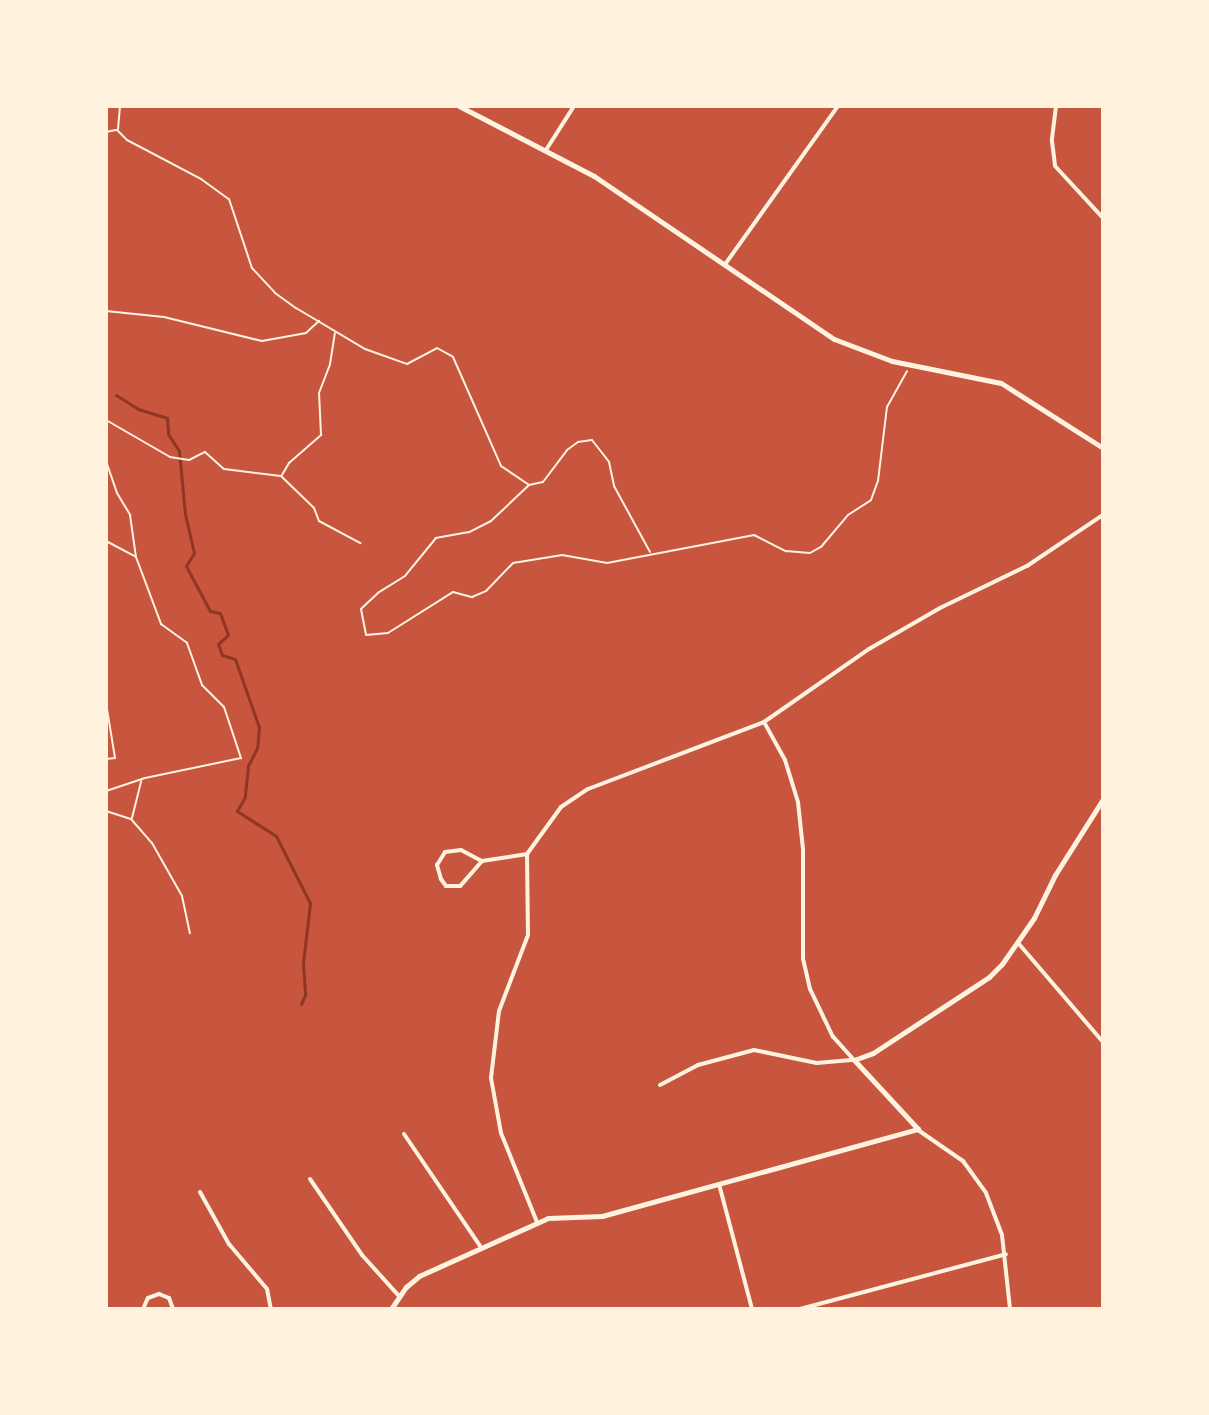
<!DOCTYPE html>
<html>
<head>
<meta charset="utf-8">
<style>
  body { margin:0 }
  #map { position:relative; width:1209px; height:1415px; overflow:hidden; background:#c8553d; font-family:"Open Sans",sans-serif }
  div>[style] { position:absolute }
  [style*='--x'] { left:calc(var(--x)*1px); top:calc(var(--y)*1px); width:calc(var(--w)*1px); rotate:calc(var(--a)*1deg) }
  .stream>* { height:3px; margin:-1.5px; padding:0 1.5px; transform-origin:1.5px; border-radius:1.5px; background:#8f3625 }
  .path>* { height:2px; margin:-1px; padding:0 1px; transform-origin:1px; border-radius:1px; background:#fff3e0 }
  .service>* { height:2px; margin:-1px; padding:0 1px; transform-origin:1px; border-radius:1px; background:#fff3e0 }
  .minor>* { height:4px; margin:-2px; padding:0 2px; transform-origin:2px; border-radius:2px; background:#fff3e0 }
  .tertiary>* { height:5px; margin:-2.5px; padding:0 2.5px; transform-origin:2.5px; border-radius:2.5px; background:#fff3e0 }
  .secondary>* { height:5px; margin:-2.5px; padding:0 2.5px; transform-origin:2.5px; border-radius:2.5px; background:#fff3e0 }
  span { translate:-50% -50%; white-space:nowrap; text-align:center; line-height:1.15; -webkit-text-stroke:8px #fff3e0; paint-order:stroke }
  .frame { position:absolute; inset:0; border:108px solid #fff3e0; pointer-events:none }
</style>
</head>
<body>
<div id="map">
  <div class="stream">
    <i style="--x:116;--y:395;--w:26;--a:32"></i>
    <i style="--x:138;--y:409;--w:30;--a:17"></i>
    <i style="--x:167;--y:418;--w:16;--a:86"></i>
    <i style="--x:168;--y:434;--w:20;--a:57"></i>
    <i style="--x:179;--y:451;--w:63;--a:84.6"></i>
    <i style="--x:185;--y:514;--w:40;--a:77"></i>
    <i style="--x:194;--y:553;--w:15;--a:122"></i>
    <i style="--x:186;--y:566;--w:51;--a:61.9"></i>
    <i style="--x:210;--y:611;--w:10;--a:11"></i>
    <i style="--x:220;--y:613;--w:23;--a:70"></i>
    <i style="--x:228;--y:635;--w:13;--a:138"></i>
    <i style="--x:218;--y:644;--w:12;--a:70"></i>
    <i style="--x:222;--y:655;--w:14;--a:17"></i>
    <i style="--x:235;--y:659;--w:72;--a:70.6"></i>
    <i style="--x:259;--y:727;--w:21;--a:95"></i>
    <i style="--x:257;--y:748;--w:20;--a:117"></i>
    <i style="--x:248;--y:766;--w:31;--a:96"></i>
    <i style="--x:245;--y:797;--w:16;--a:120"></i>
    <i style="--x:237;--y:811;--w:46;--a:32.7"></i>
    <i style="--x:276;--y:836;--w:75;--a:63.1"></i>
    <i style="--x:310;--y:903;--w:60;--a:96.7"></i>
    <i style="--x:303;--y:963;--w:32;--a:86"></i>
    <i style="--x:305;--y:995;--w:10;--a:114"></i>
  </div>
  <div class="path">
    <i style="--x:118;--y:129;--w:23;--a:-85"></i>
    <i style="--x:117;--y:130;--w:14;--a:45"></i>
    <i style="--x:127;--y:140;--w:84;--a:27.8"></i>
    <i style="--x:201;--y:179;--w:34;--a:36"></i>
    <i style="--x:229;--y:199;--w:73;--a:71.6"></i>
    <i style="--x:252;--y:268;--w:34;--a:47"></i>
    <i style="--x:275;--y:293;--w:26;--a:36"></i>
    <i style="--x:296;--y:308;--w:80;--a:30.7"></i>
    <i style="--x:365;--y:349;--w:45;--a:19.7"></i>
    <i style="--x:407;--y:364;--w:34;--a:-28"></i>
    <i style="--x:437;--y:348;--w:18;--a:29"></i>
    <i style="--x:453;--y:357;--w:119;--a:66.2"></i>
    <i style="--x:501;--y:466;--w:34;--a:34"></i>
    <i style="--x:529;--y:485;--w:52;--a:136.5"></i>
    <i style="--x:491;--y:521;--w:25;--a:153"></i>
    <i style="--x:469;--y:532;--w:34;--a:170"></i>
    <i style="--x:436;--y:538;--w:49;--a:129.2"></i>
    <i style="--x:405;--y:576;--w:32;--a:148"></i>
    <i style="--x:378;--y:593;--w:23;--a:137"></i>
    <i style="--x:361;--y:609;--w:26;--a:79"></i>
    <i style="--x:366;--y:635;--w:22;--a:-5"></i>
    <i style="--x:388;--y:633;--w:77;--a:-32.2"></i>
    <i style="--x:453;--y:592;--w:20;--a:15"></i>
    <i style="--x:472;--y:597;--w:15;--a:-23"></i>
    <i style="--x:486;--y:591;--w:39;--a:-46"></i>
    <i style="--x:513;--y:563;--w:50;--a:-9.3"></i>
    <i style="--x:562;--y:555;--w:46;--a:10.1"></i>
    <i style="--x:607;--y:563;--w:150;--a:-10.8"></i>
    <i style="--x:754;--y:535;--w:36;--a:27"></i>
    <i style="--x:786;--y:551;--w:24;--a:5"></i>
    <i style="--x:810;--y:553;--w:13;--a:-29"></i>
    <i style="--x:821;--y:547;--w:42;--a:-49.8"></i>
    <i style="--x:848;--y:515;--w:27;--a:-33"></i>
    <i style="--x:871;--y:500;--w:20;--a:-70"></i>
    <i style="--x:878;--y:481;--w:75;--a:-83.1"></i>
    <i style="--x:887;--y:407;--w:41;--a:-60.9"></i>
    <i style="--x:106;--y:132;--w:10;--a:-11"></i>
    <i style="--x:106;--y:311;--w:58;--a:5.9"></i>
    <i style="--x:164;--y:317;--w:101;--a:13.8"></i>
    <i style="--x:262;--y:341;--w:45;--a:-10.3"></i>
    <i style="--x:306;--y:333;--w:18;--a:-43"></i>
    <i style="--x:106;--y:420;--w:74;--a:30"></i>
    <i style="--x:170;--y:457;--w:19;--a:9"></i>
    <i style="--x:189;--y:460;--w:18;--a:-27"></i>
    <i style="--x:205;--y:452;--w:25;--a:42"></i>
    <i style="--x:224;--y:469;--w:57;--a:7"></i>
    <i style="--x:281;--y:476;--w:46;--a:44.1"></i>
    <i style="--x:314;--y:508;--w:14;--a:69"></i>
    <i style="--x:319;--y:521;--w:47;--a:28.2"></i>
    <i style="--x:106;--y:461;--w:34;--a:71"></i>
    <i style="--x:117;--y:493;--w:26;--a:59"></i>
    <i style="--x:130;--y:515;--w:42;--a:81.9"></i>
    <i style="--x:136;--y:557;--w:72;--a:69.5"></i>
    <i style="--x:161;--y:624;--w:32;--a:36"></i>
    <i style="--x:187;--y:643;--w:45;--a:70.3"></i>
    <i style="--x:202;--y:685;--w:31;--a:45"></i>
    <i style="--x:224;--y:707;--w:54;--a:71.6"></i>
    <i style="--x:241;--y:758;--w:98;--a:168.2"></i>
    <i style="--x:145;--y:778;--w:41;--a:161.6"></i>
    <i style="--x:282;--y:475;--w:14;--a:-60"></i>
    <i style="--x:289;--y:463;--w:43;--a:-41.2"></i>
    <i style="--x:321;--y:435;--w:42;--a:-92.7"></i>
    <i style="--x:319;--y:393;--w:31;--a:-69"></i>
    <i style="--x:330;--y:364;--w:31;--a:-81"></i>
    <i style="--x:529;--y:485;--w:14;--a:-12"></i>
    <i style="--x:543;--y:482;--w:40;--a:-53"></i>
    <i style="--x:567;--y:450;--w:14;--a:-36"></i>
    <i style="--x:578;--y:442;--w:14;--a:-8"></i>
    <i style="--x:592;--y:440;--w:28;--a:52"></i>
    <i style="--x:609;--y:462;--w:25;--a:78"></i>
    <i style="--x:614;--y:486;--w:75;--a:61.4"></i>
    <i style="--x:106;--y:541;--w:34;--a:28"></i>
    <i style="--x:106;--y:811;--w:26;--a:18"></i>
    <i style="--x:131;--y:819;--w:32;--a:49"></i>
    <i style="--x:152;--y:843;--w:61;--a:60.5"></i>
    <i style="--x:182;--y:896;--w:38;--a:78"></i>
    <i style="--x:132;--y:818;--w:38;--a:-76"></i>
  </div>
  <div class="service">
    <i style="--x:106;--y:703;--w:56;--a:80.7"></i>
    <i style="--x:115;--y:758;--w:9;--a:174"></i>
  </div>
  <div class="minor">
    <i style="--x:1056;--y:106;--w:35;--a:97"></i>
    <i style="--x:1052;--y:141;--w:25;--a:83"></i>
    <i style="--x:1055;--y:166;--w:71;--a:47.3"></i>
    <i style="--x:546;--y:150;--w:52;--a:-57.5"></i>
    <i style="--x:726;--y:263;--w:193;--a:-54.5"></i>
    <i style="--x:527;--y:854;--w:81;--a:89.3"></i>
    <i style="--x:528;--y:935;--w:81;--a:110.9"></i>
    <i style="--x:499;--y:1011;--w:67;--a:96.8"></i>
    <i style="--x:491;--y:1078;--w:56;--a:79.7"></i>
    <i style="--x:501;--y:1133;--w:96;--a:68"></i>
    <i style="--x:482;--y:861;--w:33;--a:131"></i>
    <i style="--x:460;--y:886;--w:14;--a:180"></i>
    <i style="--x:446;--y:886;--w:9;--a:-126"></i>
    <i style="--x:441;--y:879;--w:15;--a:-106"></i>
    <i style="--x:437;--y:865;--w:15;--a:-58"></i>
    <i style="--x:445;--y:852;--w:16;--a:-7"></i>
    <i style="--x:461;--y:850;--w:24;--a:28"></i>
    <i style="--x:482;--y:861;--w:46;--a:-8.8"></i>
    <i style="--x:527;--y:854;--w:58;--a:-54.1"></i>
    <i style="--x:561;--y:807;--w:32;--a:-34"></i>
    <i style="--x:588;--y:789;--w:188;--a:-20.8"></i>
    <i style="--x:764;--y:722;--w:128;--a:-34.8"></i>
    <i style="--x:869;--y:649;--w:82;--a:-30"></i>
    <i style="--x:940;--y:608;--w:97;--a:-25.8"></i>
    <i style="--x:1027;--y:566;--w:92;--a:-33.9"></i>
    <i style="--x:1019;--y:944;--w:129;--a:49.4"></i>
    <i style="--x:660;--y:1085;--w:43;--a:-27.8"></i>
    <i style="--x:698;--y:1065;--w:58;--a:-15"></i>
    <i style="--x:754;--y:1050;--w:64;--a:11.7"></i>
    <i style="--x:817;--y:1063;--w:37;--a:-5"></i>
    <i style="--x:854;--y:1060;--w:31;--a:-132"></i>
    <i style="--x:833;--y:1037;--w:53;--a:-115.6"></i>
    <i style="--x:810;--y:989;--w:31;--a:-103"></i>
    <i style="--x:803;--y:959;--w:110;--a:-90"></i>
    <i style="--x:803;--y:849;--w:47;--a:-96.1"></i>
    <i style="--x:798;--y:802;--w:44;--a:-107.2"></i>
    <i style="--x:785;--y:760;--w:43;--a:-118.9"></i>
    <i style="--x:918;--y:1130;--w:55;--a:34.6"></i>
    <i style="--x:963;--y:1161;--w:39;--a:54"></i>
    <i style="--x:986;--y:1193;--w:45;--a:69.1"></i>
    <i style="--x:1002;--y:1235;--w:74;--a:83.8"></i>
    <i style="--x:404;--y:1134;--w:135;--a:55.8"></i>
    <i style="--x:310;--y:1179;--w:92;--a:55.6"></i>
    <i style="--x:362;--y:1255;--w:55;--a:47.9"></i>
    <i style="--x:719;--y:1184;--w:129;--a:75.2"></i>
    <i style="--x:200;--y:1192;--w:60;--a:60.9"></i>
    <i style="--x:229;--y:1244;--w:59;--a:49.8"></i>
    <i style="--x:267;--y:1289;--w:20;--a:79"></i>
    <i style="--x:143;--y:1309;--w:12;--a:-66"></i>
    <i style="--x:148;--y:1298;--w:12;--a:-20"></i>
    <i style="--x:159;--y:1294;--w:11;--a:22"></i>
    <i style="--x:169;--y:1298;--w:12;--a:70"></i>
    <i style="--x:800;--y:1309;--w:213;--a:-14.9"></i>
  </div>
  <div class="tertiary">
    <i style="--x:391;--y:1309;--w:27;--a:-56"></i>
    <i style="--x:406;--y:1287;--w:17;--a:-40"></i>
    <i style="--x:419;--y:1276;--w:141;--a:-24.2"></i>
    <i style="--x:548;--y:1218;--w:54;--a:-2.1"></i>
    <i style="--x:602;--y:1216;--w:328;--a:-15.4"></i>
    <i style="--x:918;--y:1129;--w:94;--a:-132.8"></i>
    <i style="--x:854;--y:1060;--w:20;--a:-20"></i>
    <i style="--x:873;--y:1053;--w:139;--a:-33.2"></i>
    <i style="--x:989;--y:977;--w:18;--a:-45"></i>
    <i style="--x:1002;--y:964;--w:56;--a:-55.2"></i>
    <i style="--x:1034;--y:918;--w:48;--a:-64"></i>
    <i style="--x:1055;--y:875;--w:90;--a:-57.7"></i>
  </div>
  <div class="secondary">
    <i style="--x:459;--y:106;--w:152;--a:27.4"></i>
    <i style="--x:594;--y:176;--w:290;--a:34.2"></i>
    <i style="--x:834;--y:339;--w:62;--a:20.8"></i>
    <i style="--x:892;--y:361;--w:111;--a:11.4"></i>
    <i style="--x:1001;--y:383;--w:121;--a:32.5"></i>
  </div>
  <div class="frame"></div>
</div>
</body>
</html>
